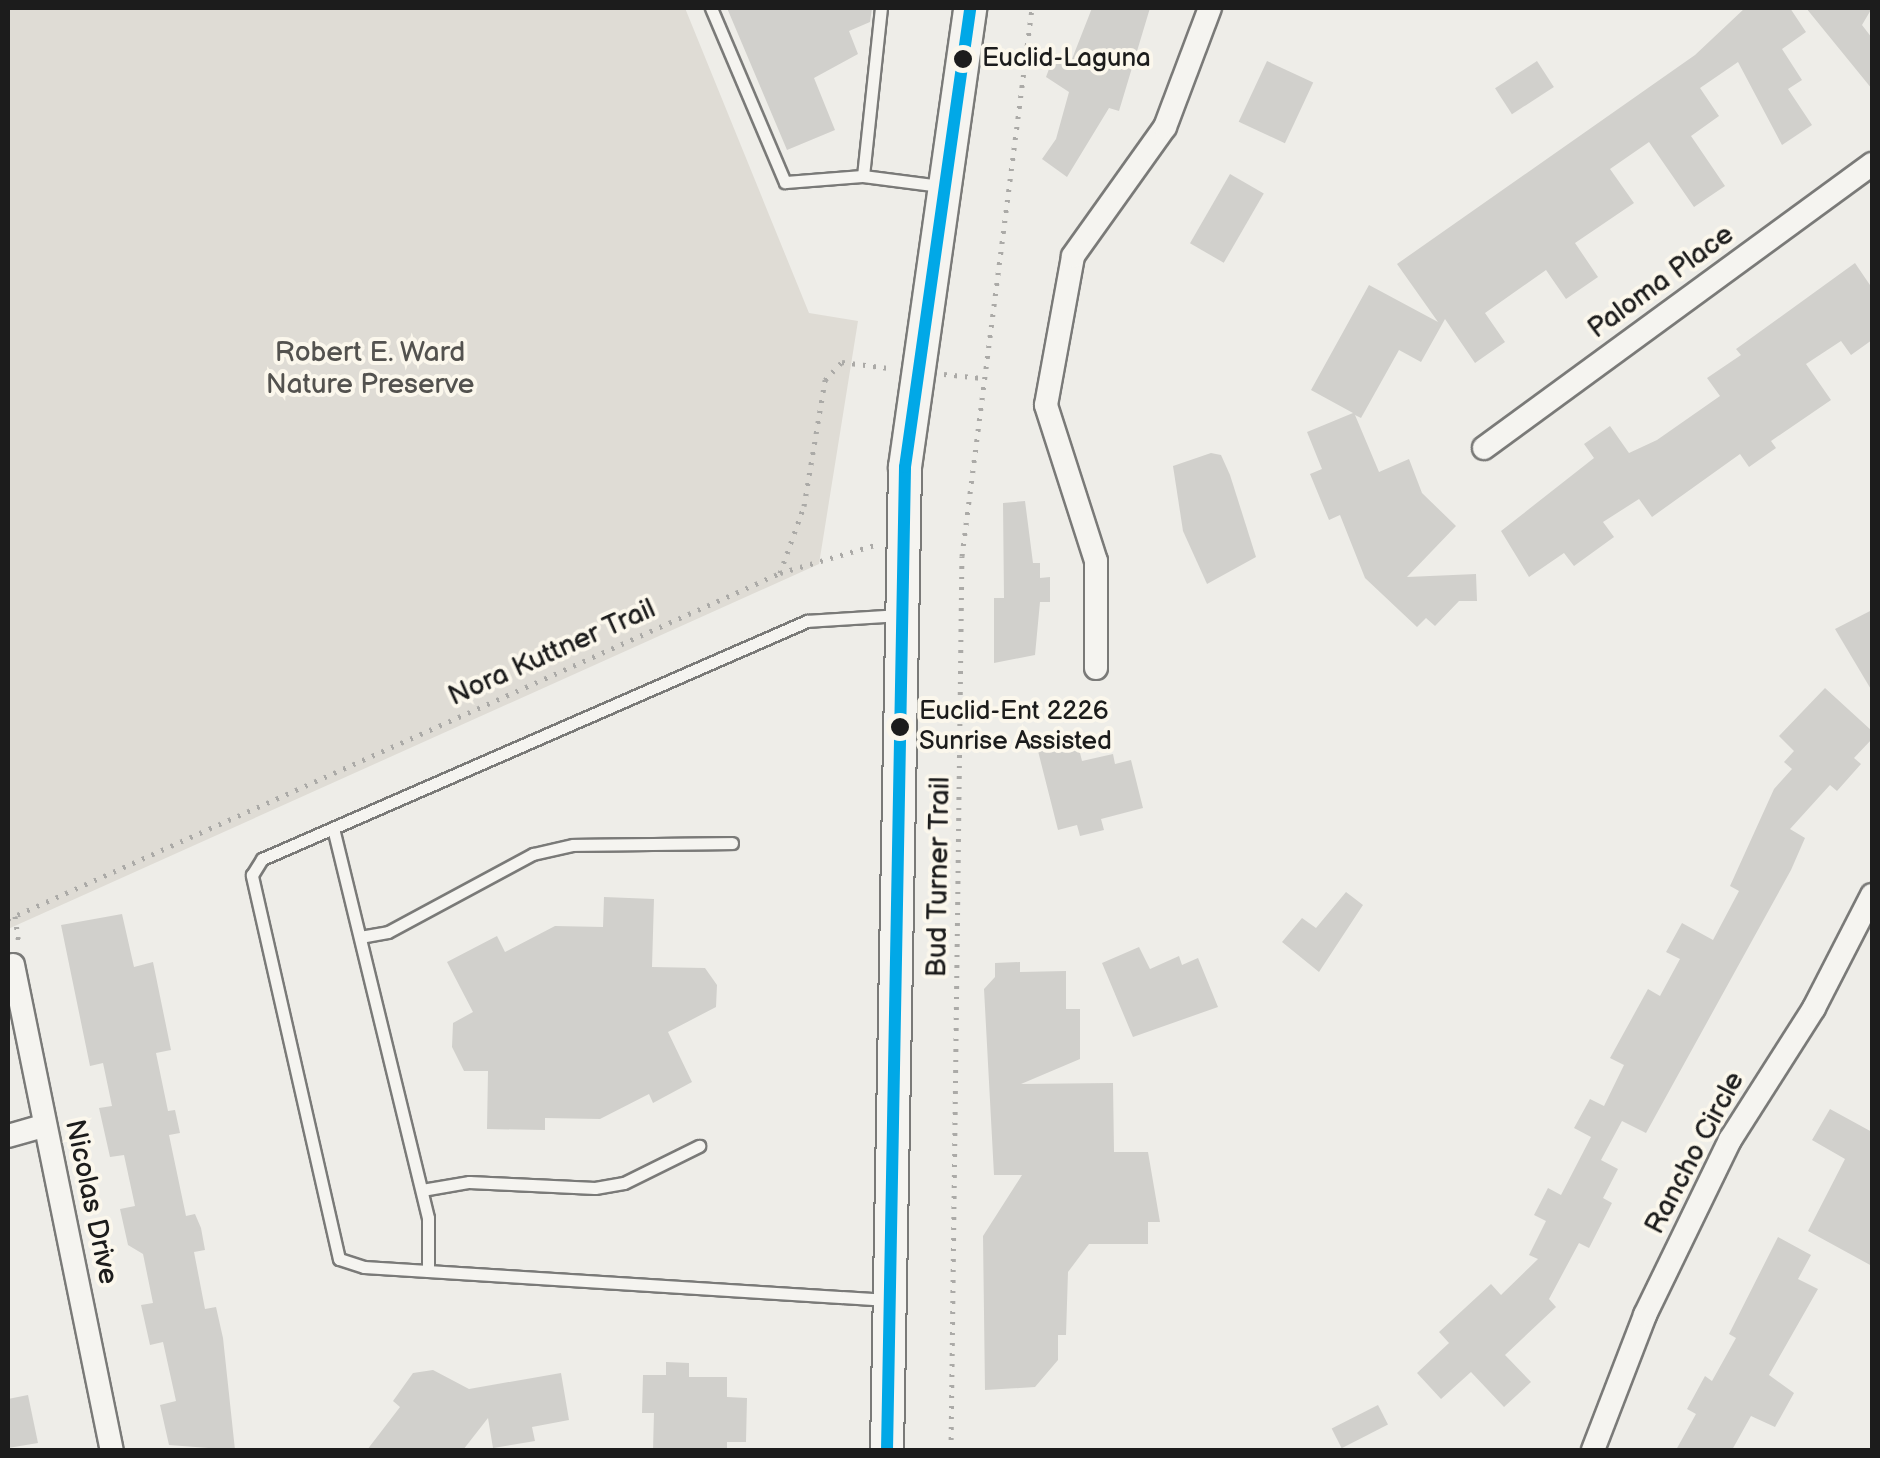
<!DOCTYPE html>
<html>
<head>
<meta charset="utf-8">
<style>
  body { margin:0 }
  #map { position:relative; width:1880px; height:1458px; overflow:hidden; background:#eeede8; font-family:"Balsamiq Sans",sans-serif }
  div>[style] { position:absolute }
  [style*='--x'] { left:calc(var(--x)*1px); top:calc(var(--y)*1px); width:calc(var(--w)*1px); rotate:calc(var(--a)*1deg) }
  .green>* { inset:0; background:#dfdcd5 }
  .building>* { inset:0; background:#d1d0cc; transform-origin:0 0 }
  .path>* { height:5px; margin-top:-2.5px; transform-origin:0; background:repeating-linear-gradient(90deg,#abaaa7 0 2.5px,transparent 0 10.5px) }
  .roads { filter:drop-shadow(2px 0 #7a7a78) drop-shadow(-2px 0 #7a7a78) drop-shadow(0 2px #7a7a78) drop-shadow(0 -2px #7a7a78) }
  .service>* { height:11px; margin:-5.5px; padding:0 5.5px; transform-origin:5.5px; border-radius:5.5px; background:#f5f4f0 }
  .minor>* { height:22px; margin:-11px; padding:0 11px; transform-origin:11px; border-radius:11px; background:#f5f4f0 }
  .secondary>* { height:32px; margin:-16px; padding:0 16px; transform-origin:16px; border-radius:16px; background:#f5f4f0 }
  .bus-1>* { height:12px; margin:-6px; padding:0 6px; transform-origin:6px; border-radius:6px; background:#01a8e7 }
  .dots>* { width:28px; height:28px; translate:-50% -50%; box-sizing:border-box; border:5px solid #fbf7ec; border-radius:50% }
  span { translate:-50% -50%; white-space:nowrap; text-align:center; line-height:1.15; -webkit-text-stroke:8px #fbf7ec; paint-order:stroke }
  .bus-label { font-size:26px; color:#1c1c1c }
  .left { translate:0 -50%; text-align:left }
  .street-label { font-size:28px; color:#1c1c1c }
  .park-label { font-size:28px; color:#53524f }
  .frame { position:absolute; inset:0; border:10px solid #1c1c1c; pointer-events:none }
</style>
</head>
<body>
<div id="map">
  <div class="green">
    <i style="clip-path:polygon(8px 8px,685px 8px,809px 313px,858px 321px,819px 564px,8px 929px)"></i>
  </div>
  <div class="building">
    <i style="clip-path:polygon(727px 8px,872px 8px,870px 22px,849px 31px,858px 54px,814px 78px,835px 130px,787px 150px)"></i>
    <i style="clip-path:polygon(1092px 8px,1150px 8px,1119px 111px,1109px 108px,1067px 177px,1042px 159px,1056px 139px,1069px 92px,1046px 77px,1055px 53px,1072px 59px)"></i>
    <i style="clip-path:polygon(1745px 8px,1790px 8px,1806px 32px,1782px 49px,1802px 80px,1788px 89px,1812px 125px,1782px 145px,1738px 62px,1700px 88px,1719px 116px,1691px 136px,1725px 186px,1694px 207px,1649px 142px,1610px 169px,1634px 203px,1575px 243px,1598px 277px,1566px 299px,1546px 270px,1485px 313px,1505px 342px,1475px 363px,1445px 319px,1421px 362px,1399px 350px,1361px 418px,1355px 415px,1379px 472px,1409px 459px,1422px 493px,1456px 526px,1407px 577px,1476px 574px,1477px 601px,1459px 601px,1435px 626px,1426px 618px,1417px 627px,1365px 578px,1340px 515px,1329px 520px,1310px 474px,1322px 469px,1307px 432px,1353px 413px,1311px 390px,1369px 285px,1438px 322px,1397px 264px,1695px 55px)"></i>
    <i style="clip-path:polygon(1806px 8px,1872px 8px,1862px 25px,1872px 38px,1872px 89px)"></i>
    <i style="left:1267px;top:61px;width:51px;height:67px;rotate:25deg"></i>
    <i style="left:1537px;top:61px;width:31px;height:50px;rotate:57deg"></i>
    <i style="left:1230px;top:174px;width:39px;height:80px;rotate:30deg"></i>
    <i style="clip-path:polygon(1855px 263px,1872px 288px,1872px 340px,1851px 355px,1841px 341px,1806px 364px,1831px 400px,1771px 441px,1776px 448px,1749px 467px,1740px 454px,1652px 517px,1639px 499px,1603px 522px,1614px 537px,1574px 566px,1564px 553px,1529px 577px,1501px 531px,1594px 458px,1584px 444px,1610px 426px,1629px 453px,1657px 440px,1720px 396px,1707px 378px,1741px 355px,1736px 349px)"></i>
    <i style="clip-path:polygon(1211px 453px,1221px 455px,1230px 475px,1256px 557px,1207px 584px,1183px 531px,1173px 466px)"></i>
    <i style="clip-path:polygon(1025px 501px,1033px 563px,1040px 563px,1040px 578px,1050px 577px,1050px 602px,1040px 602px,1035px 655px,994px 663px,994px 598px,1004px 598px,1003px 503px)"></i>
    <i style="clip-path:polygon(1872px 610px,1872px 691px,1835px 629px)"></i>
    <i style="clip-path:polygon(1825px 688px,1872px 731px,1872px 739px,1854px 758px,1861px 764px,1837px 791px,1830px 785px,1790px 829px,1805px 838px,1791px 870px,1646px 1133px,1622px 1121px,1601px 1160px,1618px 1169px,1603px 1198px,1612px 1203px,1589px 1248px,1579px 1243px,1549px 1299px,1556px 1307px,1505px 1355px,1531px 1382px,1504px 1407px,1471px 1372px,1441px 1399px,1417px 1373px,1449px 1343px,1439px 1332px,1491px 1284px,1501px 1295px,1538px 1259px,1529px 1255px,1546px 1221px,1534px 1215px,1548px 1188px,1561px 1195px,1591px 1137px,1574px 1128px,1590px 1099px,1604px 1106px,1624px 1065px,1610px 1058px,1648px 989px,1660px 996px,1680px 959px,1666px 952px,1682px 923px,1713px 940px,1739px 891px,1730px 886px,1774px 789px,1792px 769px,1784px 762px,1794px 751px,1779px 736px)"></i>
    <i style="clip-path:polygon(1077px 741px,1082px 761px,1113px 754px,1115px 764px,1131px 760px,1143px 808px,1101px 819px,1104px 830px,1080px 836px,1077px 825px,1058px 830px,1038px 751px)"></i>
    <i style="clip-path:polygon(1346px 892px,1363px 905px,1319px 972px,1282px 942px,1302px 918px,1316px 928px)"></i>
    <i style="clip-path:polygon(604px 897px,654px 899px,652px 967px,705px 968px,717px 985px,716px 1007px,668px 1032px,692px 1082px,653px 1103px,649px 1094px,600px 1119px,545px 1118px,545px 1130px,487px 1129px,488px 1071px,464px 1071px,452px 1047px,453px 1023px,473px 1012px,447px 962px,497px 936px,505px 952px,555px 926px,603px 927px)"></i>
    <i style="clip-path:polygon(122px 914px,134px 967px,153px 962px,171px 1050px,156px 1053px,168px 1111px,175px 1110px,180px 1133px,169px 1135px,186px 1216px,195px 1214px,201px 1228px,205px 1250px,194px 1252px,205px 1309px,216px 1307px,223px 1338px,235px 1450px,169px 1445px,160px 1405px,176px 1401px,163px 1342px,150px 1345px,141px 1305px,153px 1303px,143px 1254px,128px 1245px,120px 1209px,135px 1206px,124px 1155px,110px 1157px,99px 1108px,112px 1106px,103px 1063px,90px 1066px,61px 925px)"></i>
    <i style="clip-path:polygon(1139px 947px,1150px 969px,1179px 956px,1182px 965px,1198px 958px,1218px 1007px,1133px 1037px,1102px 963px)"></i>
    <i style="clip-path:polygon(1020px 962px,1020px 972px,1066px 971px,1066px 1009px,1080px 1009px,1080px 1059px,1021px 1084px,1113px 1083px,1114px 1152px,1148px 1152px,1160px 1222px,1148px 1222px,1148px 1244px,1089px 1244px,1068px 1272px,1066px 1335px,1058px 1335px,1058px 1360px,1035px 1387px,985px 1390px,983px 1236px,1022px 1175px,994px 1175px,984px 989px,995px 977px,995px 963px)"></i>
    <i style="clip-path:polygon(1830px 1109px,1872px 1132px,1872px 1266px,1808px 1231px,1845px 1159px,1812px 1140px)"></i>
    <i style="clip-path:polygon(1778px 1237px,1811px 1255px,1798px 1279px,1818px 1289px,1769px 1375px,1794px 1393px,1775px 1427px,1751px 1416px,1732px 1450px,1676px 1450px,1696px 1414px,1687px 1409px,1705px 1376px,1712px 1381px,1736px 1338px,1729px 1334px)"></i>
    <i style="clip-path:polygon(666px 1362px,689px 1363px,689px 1377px,727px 1377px,727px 1397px,747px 1398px,746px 1442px,727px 1442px,727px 1450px,653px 1450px,654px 1413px,642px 1413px,643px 1375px,666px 1375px)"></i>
    <i style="clip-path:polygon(433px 1370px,469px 1389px,561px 1373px,569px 1420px,532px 1427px,535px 1441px,493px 1448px,488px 1418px,463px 1450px,367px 1450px,400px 1407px,393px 1401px,413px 1373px)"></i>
    <i style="clip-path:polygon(28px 1395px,38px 1443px,8px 1448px,8px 1399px)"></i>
    <i style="left:1378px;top:1405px;width:22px;height:52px;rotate:63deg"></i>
  </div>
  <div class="path">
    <i style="--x:944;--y:374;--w:38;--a:6"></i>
    <i style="--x:780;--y:573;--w:102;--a:-16.5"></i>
    <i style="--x:15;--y:916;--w:27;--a:82"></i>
    <i style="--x:8;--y:919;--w:846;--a:-24.14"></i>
    <i style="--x:780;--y:573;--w:71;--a:-70.3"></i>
    <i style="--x:804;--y:506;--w:128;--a:-80.5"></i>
    <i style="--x:825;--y:380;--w:25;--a:-47"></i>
    <i style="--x:842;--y:362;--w:47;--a:7.3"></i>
    <i style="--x:951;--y:1450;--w:894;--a:-89.3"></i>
    <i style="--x:962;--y:556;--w:552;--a:-82.72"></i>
  </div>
  <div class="roads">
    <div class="service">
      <i style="--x:711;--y:8;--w:189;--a:67"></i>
      <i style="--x:785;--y:182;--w:78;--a:-4.4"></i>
      <i style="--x:863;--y:176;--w:169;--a:-83.9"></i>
      <i style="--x:863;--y:176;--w:78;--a:7.4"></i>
      <i style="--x:333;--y:828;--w:401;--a:76.3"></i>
      <i style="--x:428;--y:1218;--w:53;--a:90"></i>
      <i style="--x:360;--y:937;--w:28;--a:-10"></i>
      <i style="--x:388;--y:932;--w:165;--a:-28.3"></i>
      <i style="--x:533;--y:854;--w:41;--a:-12.7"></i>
      <i style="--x:573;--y:845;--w:159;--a:-0.7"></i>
      <i style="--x:422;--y:1190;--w:48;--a:-9.7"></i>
      <i style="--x:469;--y:1182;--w:126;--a:2.7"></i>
      <i style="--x:595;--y:1188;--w:29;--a:-10"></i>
      <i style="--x:624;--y:1183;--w:84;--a:-26.3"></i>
      <i style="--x:888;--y:1300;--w:525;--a:-176.4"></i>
      <i style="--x:364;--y:1267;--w:26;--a:-162"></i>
      <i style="--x:339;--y:1259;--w:394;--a:-102.8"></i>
      <i style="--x:252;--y:875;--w:19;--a:-58"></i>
      <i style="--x:262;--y:859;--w:595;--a:-23.59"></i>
      <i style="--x:807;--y:621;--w:92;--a:-3.7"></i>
    </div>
    <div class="minor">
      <i style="--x:1484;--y:448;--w:481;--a:-36.2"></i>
      <i style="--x:1096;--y:668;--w:107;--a:-90"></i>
      <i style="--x:1096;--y:561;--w:164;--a:-107.8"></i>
      <i style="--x:1046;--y:405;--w:151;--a:-79.7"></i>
      <i style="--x:1073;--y:256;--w:158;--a:-54.5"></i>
      <i style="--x:1165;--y:127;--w:127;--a:-69.3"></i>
      <i style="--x:13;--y:965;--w:495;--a:78.5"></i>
      <i style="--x:8;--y:1136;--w:37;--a:-16"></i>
      <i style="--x:1593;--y:1450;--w:145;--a:-68.9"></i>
      <i style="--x:1645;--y:1315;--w:195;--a:-64.1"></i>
      <i style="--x:1730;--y:1140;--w:156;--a:-57.5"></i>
      <i style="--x:1814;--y:1008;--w:127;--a:-62.8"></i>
    </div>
    <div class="secondary">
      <i style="--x:887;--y:1450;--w:983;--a:-88.95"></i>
      <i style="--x:905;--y:467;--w:464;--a:-81.9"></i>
    </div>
  </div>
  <div class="bus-1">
    <i style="--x:887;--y:1450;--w:983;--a:-88.95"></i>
    <i style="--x:905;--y:467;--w:464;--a:-81.9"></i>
  </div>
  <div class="dots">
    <i style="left:963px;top:59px;background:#1c1c1c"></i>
    <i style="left:900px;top:727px;background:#1c1c1c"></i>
  </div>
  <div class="bus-label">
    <span class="left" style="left:982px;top:59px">Euclid-Laguna</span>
    <span class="left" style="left:919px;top:727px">Euclid-Ent 2226<br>Sunrise Assisted</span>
  </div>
  <div class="street-label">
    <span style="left:1661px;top:282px;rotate:-36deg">Paloma Place</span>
    <span style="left:552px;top:653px;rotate:-24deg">Nora Kuttner Trail</span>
    <span style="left:939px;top:877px;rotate:-89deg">Bud Turner Trail</span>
    <span style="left:1695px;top:1153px;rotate:-62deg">Rancho Circle</span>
    <span style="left:91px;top:1202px;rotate:78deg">Nicolas Drive</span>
  </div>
  <div class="park-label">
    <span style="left:370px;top:369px">Robert E. Ward<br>Nature Preserve</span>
  </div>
  <div class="frame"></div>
</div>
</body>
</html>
